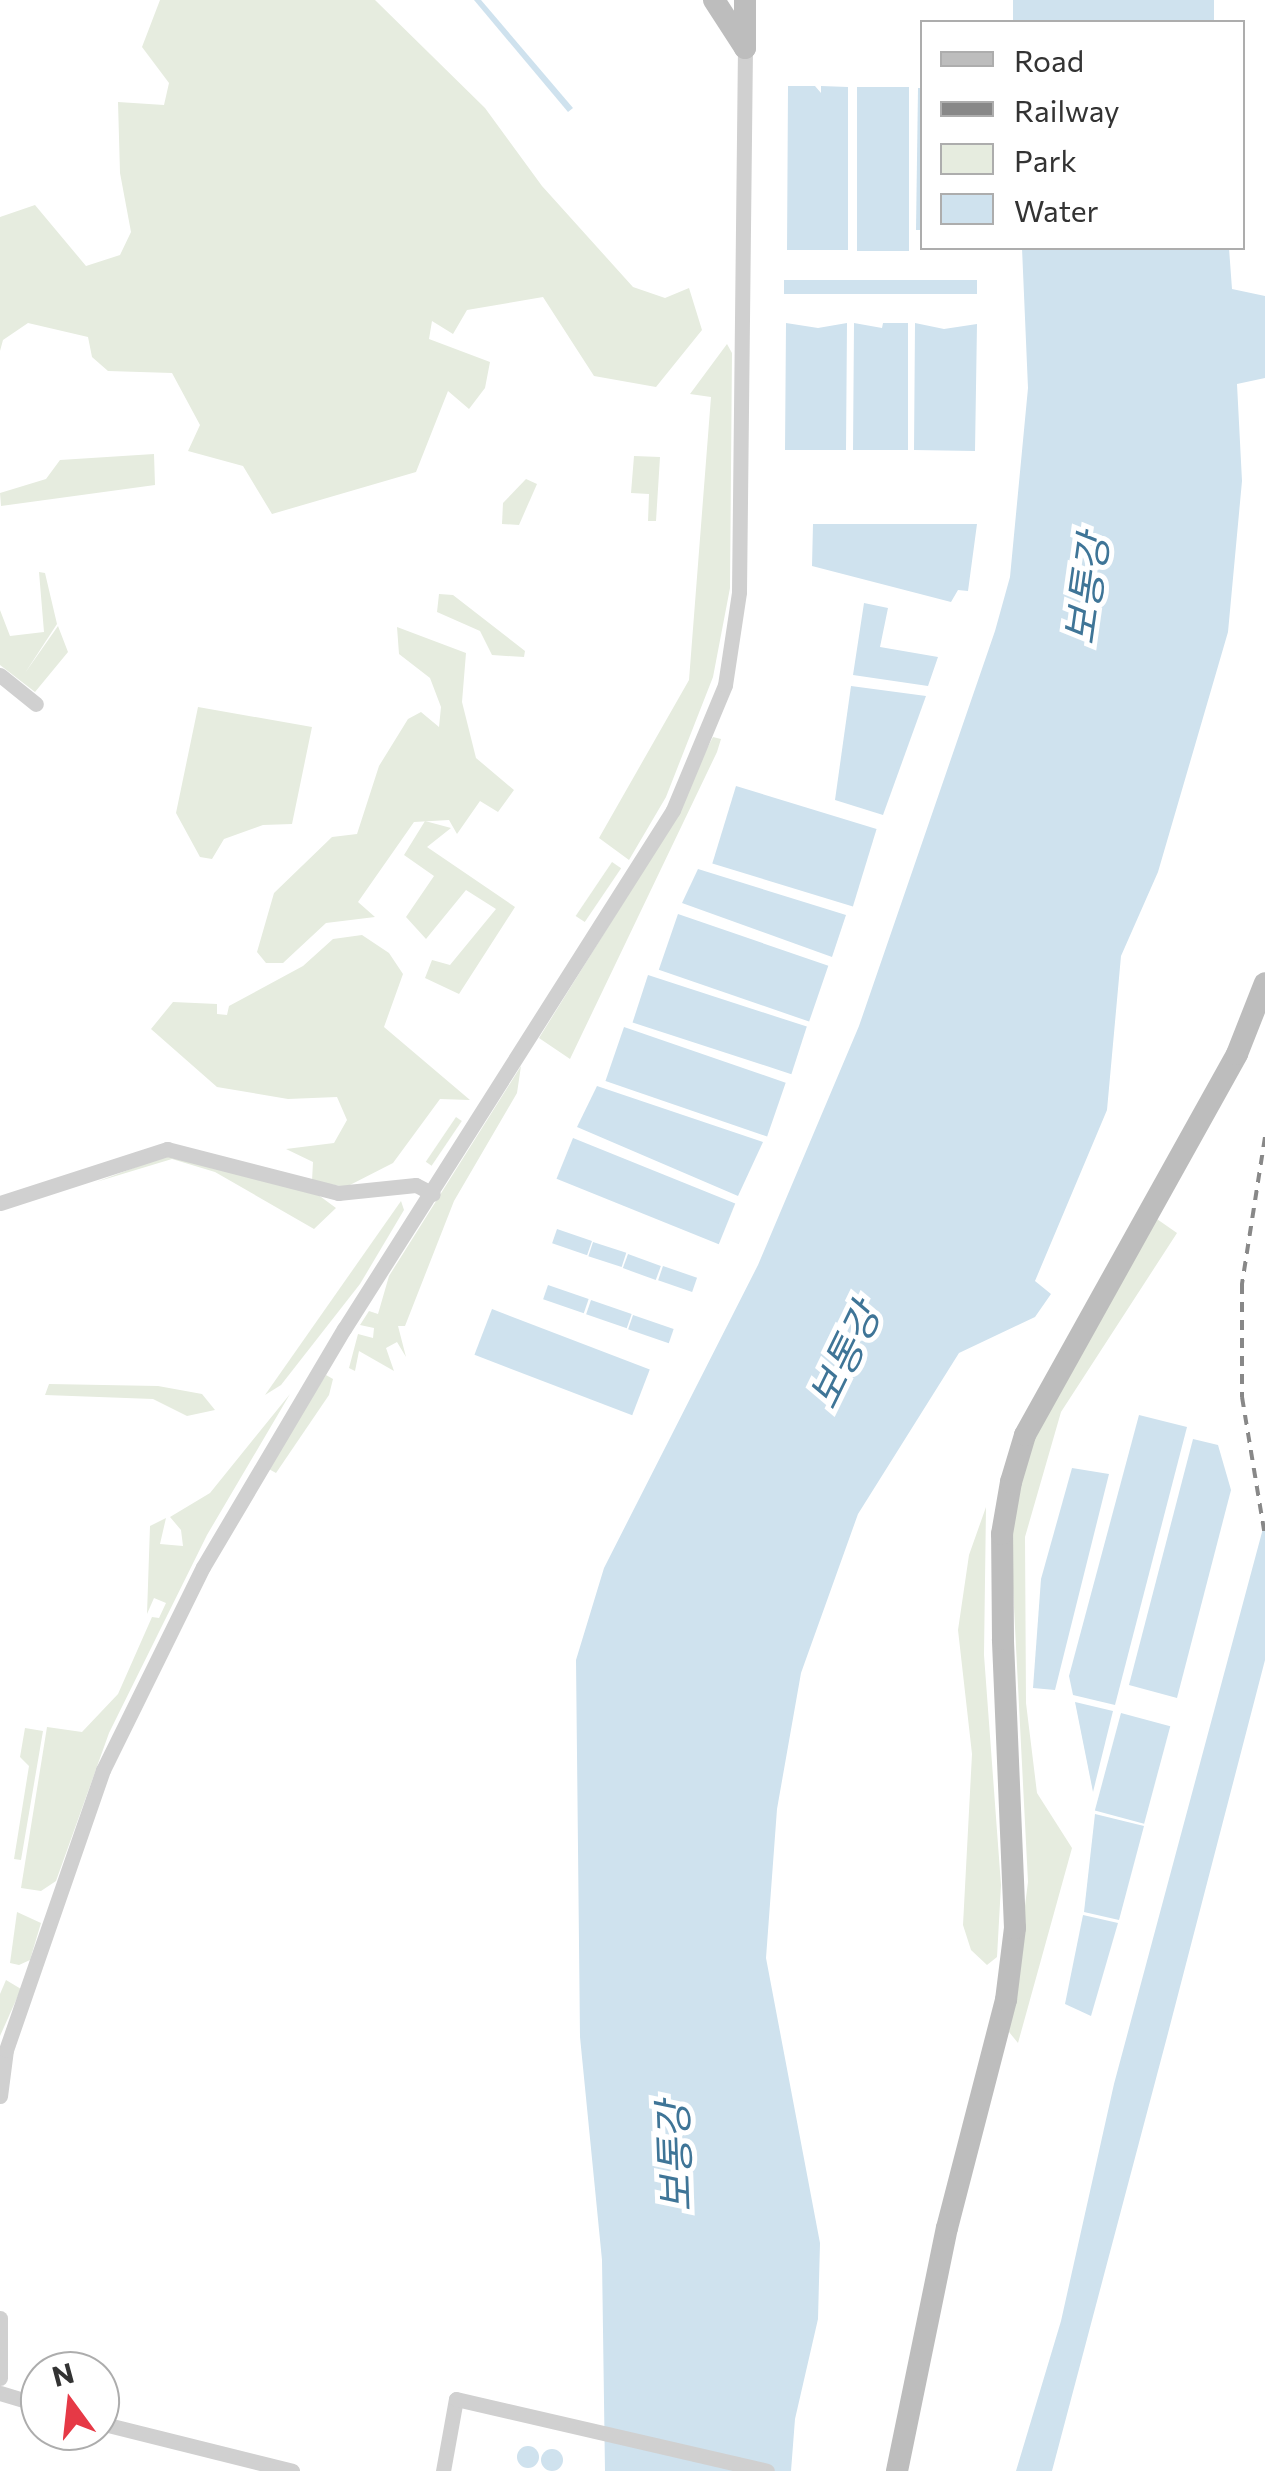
<!DOCTYPE html>
<html>
<head>
<meta charset="utf-8">
<style>
  body { margin:0 }
  #map { position:relative; width:1265px; height:2471px; overflow:hidden; background:#fff; font-family:Commissioner,"Noto Sans KR",sans-serif }
  div>[style] { position:absolute }
  [style*='--x'] { left:calc(var(--x)*1px); top:calc(var(--y)*1px); width:calc(var(--w)*1px); rotate:calc(var(--a)*1deg) }
  .green>* { inset:0; background:#e6ecdf; transform-origin:0 0 }
  .water>* { inset:0; background:#cfe2ee; transform-origin:0 0 }
  .round { border-radius:50% }
  .street>* { height:15px; margin:-7.5px; padding:0 7.5px; transform-origin:7.5px; border-radius:7.5px; background:#d0d0d0 }
  .secondary>* { height:22px; margin:-11px; padding:0 11px; transform-origin:11px; border-radius:11px; background:#bdbdbd }
  .rail>* { height:4px; margin-top:-2px; transform-origin:0; background:repeating-linear-gradient(90deg,#888 0 10px,transparent 0 18px) }
  span { translate:-50% -50%; white-space:nowrap; text-align:center; line-height:1.15; -webkit-text-stroke:10px #fff; paint-order:stroke }
  .water-label { font-size:40px; color:#3f7597; font-style:italic }
  .legend { position:absolute; left:920px; top:20px; width:325px; height:230px; box-sizing:border-box; background:#fff; border:2px solid #adadad; margin:0; padding:12px 18px; list-style:none; font-size:30px; color:#333 }
  .legend li { display:flex; align-items:center; gap:20px; height:50px }
  .legend b { width:50px; border:2px solid #adadad }
  .north { position:absolute; left:20px; top:2351px; width:100px; height:100px; box-sizing:border-box; background:#fff; border:2px solid #adadad; border-radius:50%; rotate:345deg; font-size:28px; font-weight:700; line-height:40px; text-align:center; color:#333 }
  .north::after { content:''; display:block; margin:auto; width:35px; height:45px; background:#e63946; clip-path:polygon(50% 0,100% 100%,50% 72%,0 100%) }
</style>
</head>
<body>
<div id="map">
  <div class="green">
    <i style="clip-path:polygon(160px 0,375px 0,485px 108px,542px 186px,633px 287px,665px 298px,689px 288px,702px 330px,656px 387px,594px 376px,543px 297px,467px 310px,453px 334px,432px 321px,429px 339px,490px 362px,485px 388px,469px 409px,448px 391px,416px 472px,272px 514px,243px 466px,188px 451px,200px 425px,172px 373px,108px 371px,92px 357px,88px 337px,28px 323px,3px 340px,0 351px,0 217px,35px 205px,86px 266px,120px 255px,131px 232px,120px 173px,118px 102px,164px 105px,169px 83px,142px 47px)"></i>
    <i style="clip-path:polygon(727px 344px,732px 353px,730px 588px,713px 677px,666px 797px,629px 860px,599px 838px,689px 680px,711px 397px,690px 394px)"></i>
    <i style="clip-path:polygon(154px 454px,155px 485px,1px 506px,0 493px,46px 479px,60px 460px)"></i>
    <i style="clip-path:polygon(634px 456px,660px 457px,656px 521px,648px 521px,649px 494px,631px 493px)"></i>
    <i style="clip-path:polygon(526px 479px,537px 484px,519px 525px,502px 524px,503px 503px)"></i>
    <i style="clip-path:polygon(39px 572px,45px 573px,57px 624px,25px 673px,58px 626px,68px 652px,35px 692px,0 665px,0 610px,10px 636px,44px 632px)"></i>
    <i style="clip-path:polygon(439px 594px,453px 595px,525px 651px,524px 657px,492px 655px,480px 631px,437px 612px)"></i>
    <i style="clip-path:polygon(397px 627px,466px 653px,462px 702px,476px 758px,514px 790px,498px 812px,480px 801px,457px 834px,449px 820px,414px 822px,358px 902px,375px 917px,326px 923px,283px 963px,266px 963px,257px 952px,274px 893px,332px 837px,357px 834px,379px 766px,408px 719px,421px 712px,439px 727px,441px 707px,430px 678px,399px 654px)"></i>
    <i style="clip-path:polygon(198px 707px,312px 727px,292px 824px,263px 825px,224px 839px,212px 859px,200px 857px,176px 813px)"></i>
    <i style="clip-path:polygon(713px 737px,721px 739px,717px 752px,570px 1059px,539px 1038px,646px 866px)"></i>
    <i style="clip-path:polygon(425px 821px,451px 828px,427px 847px,515px 907px,459px 994px,425px 978px,432px 960px,450px 965px,496px 909px,466px 890px,426px 939px,406px 917px,434px 876px,404px 855px)"></i>
    <i style="left:612px;top:862px;width:11px;height:65px;rotate:34deg"></i>
    <i style="clip-path:polygon(362px 935px,389px 953px,403px 974px,384px 1027px,470px 1100px,440px 1099px,393px 1163px,346px 1187px,312px 1181px,313px 1162px,286px 1149px,334px 1143px,347px 1120px,337px 1097px,288px 1099px,217px 1087px,151px 1029px,173px 1002px,217px 1004px,217px 1014px,227px 1015px,229px 1006px,303px 966px,333px 939px)"></i>
    <i style="clip-path:polygon(521px 1066px,517px 1093px,454px 1201px,405px 1326px,398px 1326px,406px 1357px,397px 1342px,386px 1348px,394px 1371px,359px 1351px,355px 1371px,349px 1368px,358px 1334px,373px 1338px,374px 1328px,360px 1325px,369px 1311px,378px 1314px,389px 1276px)"></i>
    <i style="left:456px;top:1117px;width:7px;height:54px;rotate:34deg"></i>
    <i style="clip-path:polygon(171px 1154px,317px 1194px,336px 1208px,314px 1229px,215px 1172px,172px 1159px,96px 1182px)"></i>
    <i style="clip-path:polygon(401px 1201px,404px 1210px,360px 1284px,281px 1385px,265px 1395px)"></i>
    <i style="clip-path:polygon(1154px 1217px,1177px 1233px,1061px 1412px,1025px 1537px,1026px 1703px,1037px 1793px,1072px 1848px,1018px 2043px,1009px 2032px,1028px 1882px,1010px 1529px,1032px 1435px)"></i>
    <i style="clip-path:polygon(326px 1375px,333px 1379px,329px 1395px,276px 1473px,267px 1468px)"></i>
    <i style="clip-path:polygon(49px 1384px,158px 1386px,202px 1394px,215px 1410px,187px 1416px,153px 1399px,45px 1395px)"></i>
    <i style="clip-path:polygon(290px 1394px,207px 1535px,109px 1733px,56px 1881px,41px 1891px,21px 1888px,47px 1727px,82px 1732px,118px 1694px,152px 1617px,159px 1618px,166px 1603px,154px 1598px,147px 1614px,150px 1526px,166px 1518px,160px 1544px,183px 1546px,181px 1530px,170px 1517px,210px 1493px)"></i>
    <i style="clip-path:polygon(986px 1507px,984px 1655px,1001px 1885px,997px 1957px,987px 1965px,971px 1950px,963px 1925px,972px 1754px,958px 1630px,969px 1555px)"></i>
    <i style="clip-path:polygon(25px 1728px,43px 1731px,21px 1860px,14px 1859px,29px 1766px,20px 1757px)"></i>
    <i style="clip-path:polygon(17px 1912px,41px 1923px,30px 1960px,19px 1965px,10px 1963px)"></i>
    <i style="clip-path:polygon(6px 1980px,21px 1989px,0 2036px,0 1994px)"></i>
  </div>
  <div class="water">
    <i style="clip-path:polygon(474px 0,481px 0,573px 108px,568px 112px)"></i>
    <i style="left:1013px;top:0;width:201px;height:22px"></i>
    <i style="clip-path:polygon(788px 86px,815px 86px,821px 93px,821px 86px,848px 87px,848px 250px,787px 250px)"></i>
    <i style="left:857px;top:87px;width:52px;height:164px"></i>
    <i style="clip-path:polygon(918px 88px,922px 88px,922px 230px,916px 230px)"></i>
    <i style="clip-path:polygon(1022px 248px,1229px 248px,1232px 289px,1265px 296px,1265px 378px,1237px 384px,1242px 481px,1228px 632px,1158px 872px,1121px 956px,1107px 1110px,1035px 1281px,1051px 1294px,1035px 1317px,959px 1353px,858px 1514px,801px 1673px,777px 1809px,766px 1958px,820px 2243px,818px 2319px,795px 2419px,791px 2471px,605px 2471px,602px 2260px,580px 2037px,576px 1660px,604px 1568px,758px 1265px,859px 1026px,995px 631px,1010px 577px,1028px 388px)"></i>
    <i style="left:977px;top:280px;width:14px;height:193px;rotate:90deg"></i>
    <i style="clip-path:polygon(786px 323px,818px 328px,847px 323px,846px 450px,785px 450px)"></i>
    <i style="clip-path:polygon(854px 323px,882px 328px,883px 323px,908px 323px,908px 450px,853px 450px)"></i>
    <i style="clip-path:polygon(915px 323px,944px 329px,977px 324px,975px 451px,914px 450px)"></i>
    <i style="clip-path:polygon(813px 524px,977px 524px,968px 591px,958px 590px,951px 602px,812px 566px)"></i>
    <i style="clip-path:polygon(864px 603px,888px 608px,880px 647px,938px 657px,928px 686px,853px 675px)"></i>
    <i style="clip-path:polygon(851px 686px,926px 696px,883px 815px,835px 800px)"></i>
    <i style="left:736px;top:786px;width:147px;height:81px;rotate:17deg"></i>
    <i style="clip-path:polygon(698px 869px,846px 915px,832px 957px,682px 903px)"></i>
    <i style="left:678px;top:914px;width:159px;height:59px;rotate:19deg"></i>
    <i style="left:648px;top:975px;width:167px;height:50px;rotate:18deg"></i>
    <i style="left:624px;top:1027px;width:171px;height:57px;rotate:19deg"></i>
    <i style="clip-path:polygon(597px 1086px,763px 1142px,738px 1196px,577px 1127px)"></i>
    <i style="left:573px;top:1138px;width:175px;height:44px;rotate:22deg"></i>
    <i style="left:557px;top:1229px;width:37px;height:15px;rotate:19deg"></i>
    <i style="left:593px;top:1242px;width:35px;height:15px;rotate:18deg"></i>
    <i style="left:628px;top:1254px;width:35px;height:15px;rotate:20deg"></i>
    <i style="left:663px;top:1266px;width:36px;height:15px;rotate:19deg"></i>
    <i style="left:548px;top:1285px;width:43px;height:15px;rotate:19deg"></i>
    <i style="left:591px;top:1300px;width:43px;height:15px;rotate:19deg"></i>
    <i style="left:492px;top:1309px;width:169px;height:49px;rotate:21deg"></i>
    <i style="left:633px;top:1315px;width:43px;height:15px;rotate:19deg"></i>
    <i style="clip-path:polygon(1139px 1415px,1187px 1427px,1115px 1705px,1073px 1695px,1069px 1676px)"></i>
    <i style="clip-path:polygon(1193px 1439px,1218px 1445px,1231px 1490px,1177px 1698px,1129px 1685px)"></i>
    <i style="clip-path:polygon(1072px 1468px,1109px 1474px,1055px 1690px,1033px 1688px,1041px 1579px)"></i>
    <i style="clip-path:polygon(1265px 1521px,1265px 1660px,1167px 2037px,1052px 2471px,1016px 2471px,1061px 2321px,1114px 2084px)"></i>
    <i style="clip-path:polygon(1075px 1702px,1113px 1711px,1093px 1792px)"></i>
    <i style="left:1121px;top:1713px;width:51px;height:101px;rotate:15deg"></i>
    <i style="clip-path:polygon(1095px 1814px,1144px 1826px,1119px 1920px,1084px 1912px)"></i>
    <i style="clip-path:polygon(1083px 1915px,1118px 1923px,1091px 2016px,1065px 2004px)"></i>
    <i class="round" style="left:517px;top:2446px;width:22px;height:22px"></i>
    <i class="round" style="left:541px;top:2449px;width:22px;height:22px"></i>
  </div>
  <div class="street">
    <i style="--x:0;--y:675;--w:46;--a:38.9"></i>
    <i style="--x:0;--y:1203;--w:176;--a:-17.9"></i>
    <i style="--x:167;--y:1149;--w:177;--a:14.4"></i>
    <i style="--x:338;--y:1193;--w:78;--a:-5.9"></i>
    <i style="--x:416;--y:1185;--w:19;--a:28"></i>
    <i style="--x:0;--y:2096;--w:46;--a:-82.6"></i>
    <i style="--x:6;--y:2050;--w:296;--a:-70.9"></i>
    <i style="--x:103;--y:1770;--w:226;--a:-63.8"></i>
    <i style="--x:203;--y:1567;--w:277;--a:-59.4"></i>
    <i style="--x:344;--y:1329;--w:614;--a:-57.63"></i>
    <i style="--x:673;--y:810;--w:135;--a:-67.4"></i>
    <i style="--x:725;--y:685;--w:94;--a:-81.4"></i>
    <i style="--x:739;--y:592;--w:544;--a:-89.37"></i>
    <i style="--x:0;--y:2318;--w:60;--a:90"></i>
    <i style="--x:0;--y:2393;--w:42;--a:16.7"></i>
    <i style="--x:100;--y:2423;--w:198;--a:14"></i>
    <i style="--x:443;--y:2471;--w:73;--a:-79.8"></i>
    <i style="--x:456;--y:2399;--w:319;--a:13"></i>
  </div>
  <div class="secondary">
    <i style="--x:714;--y:0;--w:57;--a:57.1"></i>
    <i style="--x:745;--y:48;--w:48;--a:-90"></i>
    <i style="--x:897;--y:2471;--w:248;--a:-78.4"></i>
    <i style="--x:947;--y:2228;--w:236;--a:-75.5"></i>
    <i style="--x:1006;--y:2000;--w:73;--a:-82.9"></i>
    <i style="--x:1015;--y:1928;--w:289;--a:-92.4"></i>
    <i style="--x:1003;--y:1639;--w:105;--a:-90.5"></i>
    <i style="--x:1002;--y:1534;--w:53;--a:-80.2"></i>
    <i style="--x:1011;--y:1482;--w:49;--a:-73.4"></i>
    <i style="--x:1025;--y:1435;--w:436;--a:-60.9"></i>
    <i style="--x:1237;--y:1054;--w:76;--a:-68.5"></i>
  </div>
  <div class="rail">
    <i style="--x:1265;--y:1137;--w:149;--a:98.9"></i>
    <i style="--x:1242;--y:1284;--w:113;--a:90"></i>
    <i style="--x:1242;--y:1397;--w:141;--a:80.6"></i>
  </div>
  <div class="water-label">
    <span style="left:1085px;top:589px;rotate:-82deg">보통강</span>
    <span style="left:843px;top:1355px;rotate:-64deg">보통강</span>
    <span style="left:673px;top:2157px;rotate:-92deg">보통강</span>
  </div>
  <ul class="legend">
  <li><b style="height:12px;background:#bdbdbd"></b>Road</li>
  <li><b style="height:12px;background:#888"></b>Railway</li>
  <li><b style="height:28px;background:#e6ecdf"></b>Park</li>
  <li><b style="height:28px;background:#cfe2ee"></b>Water</li>
  </ul>
  <div class="north">N</div>
</div>
</body>
</html>
